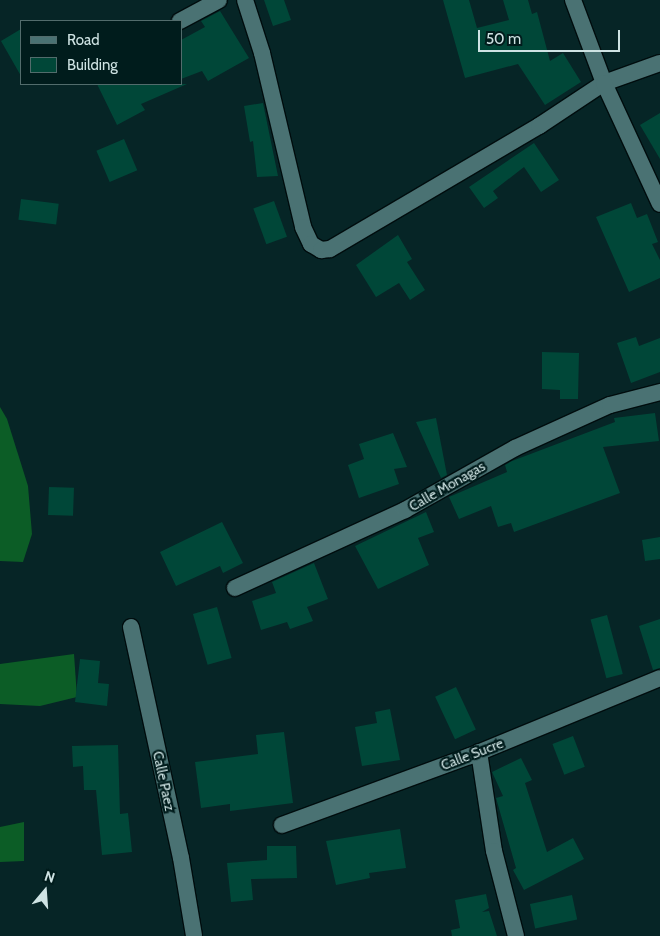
<!DOCTYPE html>
<html>
<head>
<meta charset="utf-8">
<style>
  body { margin:0 }
  #map { position:relative; width:660px; height:936px; overflow:hidden; background:#062526; font-family:Cabin,sans-serif }
  div>[style] { position:absolute }
  [style*='--x'] { left:calc(var(--x)*1px); top:calc(var(--y)*1px); width:calc(var(--w)*1px); rotate:calc(var(--a)*1deg) }
  .forest>* { inset:0; background:#0c5d26 }
  .building>* { inset:0; background:#004738; transform-origin:0 0 }
  .roads { filter:drop-shadow(1px 0 #000d0e) drop-shadow(-1px 0 #000d0e) drop-shadow(0 1px #000d0e) drop-shadow(0 -1px #000d0e) }
  .street>* { height:16px; margin:-8px; padding:0 8px; transform-origin:8px; border-radius:8px; background:#4a7273 }
  span { translate:-50% -50%; white-space:nowrap; text-align:center; line-height:1.15; -webkit-text-stroke:4.5px #001c1c; paint-order:stroke }
  .street-label { font-size:14px; color:#cee3e3 }
  .legend { position:absolute; left:20px; top:20px; width:162px; height:65px; box-sizing:border-box; background:#001c1c; border:1px solid #526c6c; margin:0; padding:6px 9px; list-style:none; font-size:15px; color:#cee3e3 }
  .legend li { display:flex; align-items:center; gap:10px; height:25px }
  .legend b { width:25px; border:1px solid #526c6c }
  .north { position:absolute; left:20px; top:866px; width:50px; height:50px; -webkit-text-stroke:4px #001c1c; paint-order:stroke; rotate:18deg; font-size:14px; font-weight:700; line-height:20px; text-align:center; color:#cee3e3 }
  .north::after { content:''; display:block; margin:auto; width:18px; height:22px; background:#cee3e3; clip-path:polygon(50% 0,100% 100%,50% 72%,0 100%) }
  .scale { position:absolute; left:478px; top:30px; width:142px; height:22px; box-sizing:border-box; border:2px solid #cee3e3; border-top:0; padding-left:6px; font-size:15px; line-height:18px; white-space:nowrap; color:#cee3e3; -webkit-text-stroke:4px #001c1c; paint-order:stroke }
</style>
</head>
<body>
<div id="map">
  <div class="forest">
    <i style="clip-path:polygon(0 407px,7px 419px,28px 486px,32px 534px,23px 562px,0 561px)"></i>
    <i style="clip-path:polygon(74px 654px,77px 697px,40px 706px,0 704px,0 664px)"></i>
    <i style="clip-path:polygon(24px 822px,24px 861px,0 862px,0 827px)"></i>
  </div>
  <div class="building">
    <i style="clip-path:polygon(264px 0,284px 0,291px 20px,273px 26px)"></i>
    <i style="clip-path:polygon(443px 0,469px 0,477px 28px,509px 20px,503px 0,528px 0,532px 14px,537px 12px,550px 61px,563px 53px,581px 82px,545px 105px,518px 64px,465px 78px)"></i>
    <i style="clip-path:polygon(220px 11px,249px 58px,208px 81px,202px 71px,181px 79px,181px 40px,205px 27px,201px 21px)"></i>
    <i style="clip-path:polygon(21px 29px,21px 76px,1px 41px)"></i>
    <i style="clip-path:polygon(97px 84px,187px 84px,141px 104px,145px 110px,117px 125px)"></i>
    <i style="clip-path:polygon(263px 103px,278px 176px,257px 177px,253px 141px,250px 142px,244px 106px)"></i>
    <i style="clip-path:polygon(660px 113px,660px 159px,640px 125px)"></i>
    <i style="left:124px;top:139px;width:34px;height:30px;rotate:67deg"></i>
    <i style="clip-path:polygon(534px 143px,559px 180px,541px 192px,524px 167px,493px 191px,498px 198px,484px 208px,469px 187px)"></i>
    <i style="left:21px;top:199px;width:38px;height:21px;rotate:7deg"></i>
    <i style="left:274px;top:201px;width:38px;height:22px;rotate:70deg"></i>
    <i style="clip-path:polygon(631px 203px,637px 218px,647px 214px,658px 242px,652px 244px,660px 260px,660px 278px,629px 292px,596px 217px)"></i>
    <i style="clip-path:polygon(398px 235px,412px 259px,407px 262px,425px 290px,410px 300px,399px 283px,376px 297px,356px 265px)"></i>
    <i style="clip-path:polygon(636px 337px,639px 346px,660px 338px,660px 372px,631px 383px,617px 343px)"></i>
    <i style="clip-path:polygon(542px 352px,579px 353px,578px 399px,560px 399px,560px 390px,542px 389px)"></i>
    <i style="clip-path:polygon(655px 413px,659px 441px,603px 447px,620px 493px,514px 532px,511px 523px,498px 527px,491px 506px,459px 519px,449px 497px,507px 472px,505px 465px,512px 461px,615px 422px,614px 418px)"></i>
    <i style="clip-path:polygon(436px 418px,447px 475px,441px 478px,416px 422px)"></i>
    <i style="clip-path:polygon(393px 433px,407px 467px,394px 469px,399px 484px,359px 498px,348px 465px,364px 459px,359px 444px)"></i>
    <i style="left:49px;top:487px;width:25px;height:28px;rotate:2deg"></i>
    <i style="clip-path:polygon(426px 512px,434px 532px,418px 538px,429px 565px,378px 589px,355px 546px)"></i>
    <i style="clip-path:polygon(222px 522px,243px 563px,223px 573px,220px 566px,176px 586px,160px 552px)"></i>
    <i style="clip-path:polygon(660px 537px,660px 559px,645px 561px,642px 540px)"></i>
    <i style="clip-path:polygon(314px 563px,328px 599px,307px 607px,313px 621px,290px 629px,287px 622px,261px 630px,252px 601px,276px 593px,272px 582px)"></i>
    <i style="left:217px;top:607px;width:53px;height:25px;rotate:74deg"></i>
    <i style="left:607px;top:615px;width:61px;height:17px;rotate:75deg"></i>
    <i style="clip-path:polygon(660px 619px,660px 668px,653px 670px,639px 626px)"></i>
    <i style="clip-path:polygon(80px 659px,100px 661px,98px 683px,109px 684px,107px 706px,75px 702px)"></i>
    <i style="left:456px;top:687px;width:47px;height:23px;rotate:65deg"></i>
    <i style="clip-path:polygon(390px 709px,400px 760px,362px 766px,355px 727px,377px 723px,375px 712px)"></i>
    <i style="clip-path:polygon(284px 732px,293px 803px,230px 811px,230px 804px,201px 808px,195px 762px,258px 754px,256px 735px)"></i>
    <i style="left:573px;top:736px;width:33px;height:22px;rotate:69deg"></i>
    <i style="clip-path:polygon(118px 745px,120px 814px,128px 813px,132px 852px,102px 855px,96px 790px,84px 790px,83px 766px,73px 767px,72px 746px)"></i>
    <i style="clip-path:polygon(521px 758px,532px 780px,525px 783px,547px 852px,573px 838px,584px 859px,524px 890px,513px 870px,516px 868px,496px 798px,503px 796px,492px 772px)"></i>
    <i style="clip-path:polygon(400px 829px,406px 868px,369px 873px,370px 878px,336px 885px,326px 841px)"></i>
    <i style="clip-path:polygon(267px 846px,296px 846px,297px 878px,251px 879px,253px 900px,231px 902px,227px 863px,267px 860px)"></i>
    <i style="clip-path:polygon(486px 894px,489px 908px,482px 912px,489px 911px,497px 936px,452px 936px,451px 930px,460px 928px,455px 900px)"></i>
    <i style="left:572px;top:895px;width:25px;height:43px;rotate:78deg"></i>
  </div>
  <div class="roads">
    <div class="street">
      <i style="--x:245;--y:0;--w:56;--a:72.2"></i>
      <i style="--x:262;--y:53;--w:179;--a:76.7"></i>
      <i style="--x:303;--y:227;--w:19;--a:65"></i>
      <i style="--x:311;--y:244;--w:12;--a:31"></i>
      <i style="--x:321;--y:250;--w:9;--a:-6"></i>
      <i style="--x:330;--y:249;--w:243;--a:-30.5"></i>
      <i style="--x:539;--y:126;--w:78;--a:-33.5"></i>
      <i style="--x:604;--y:83;--w:59;--a:-19.7"></i>
      <i style="--x:573;--y:0;--w:89;--a:69.5"></i>
      <i style="--x:604;--y:83;--w:133;--a:65.2"></i>
      <i style="--x:180;--y:21;--w:44;--a:-28.3"></i>
      <i style="--x:235;--y:588;--w:187;--a:-24.6"></i>
      <i style="--x:405;--y:510;--w:126;--a:-29.4"></i>
      <i style="--x:515;--y:448;--w:104;--a:-24.4"></i>
      <i style="--x:610;--y:405;--w:52;--a:-14.6"></i>
      <i style="--x:131;--y:627;--w:236;--a:77.8"></i>
      <i style="--x:181;--y:858;--w:79;--a:80.5"></i>
      <i style="--x:479;--y:752;--w:100;--a:81.4"></i>
      <i style="--x:494;--y:851;--w:88;--a:75.5"></i>
      <i style="--x:282;--y:825;--w:200;--a:-20.2"></i>
      <i style="--x:470;--y:756;--w:205;--a:-22.3"></i>
    </div>
  </div>
  <div class="street-label">
    <span style="left:447px;top:486px;rotate:-30deg">Calle Monagas</span>
    <span style="left:472px;top:754px;rotate:-21deg">Calle Sucre</span>
    <span style="left:164px;top:781px;rotate:78deg">Calle Paez</span>
  </div>
  <ul class="legend">
  <li><b style="height:6px;background:#4a7273"></b>Road</li>
  <li><b style="height:14px;background:#004738"></b>Building</li>
  </ul>
  <div class="north">N</div>
  <div class="scale">50 m</div>
</div>
</body>
</html>
